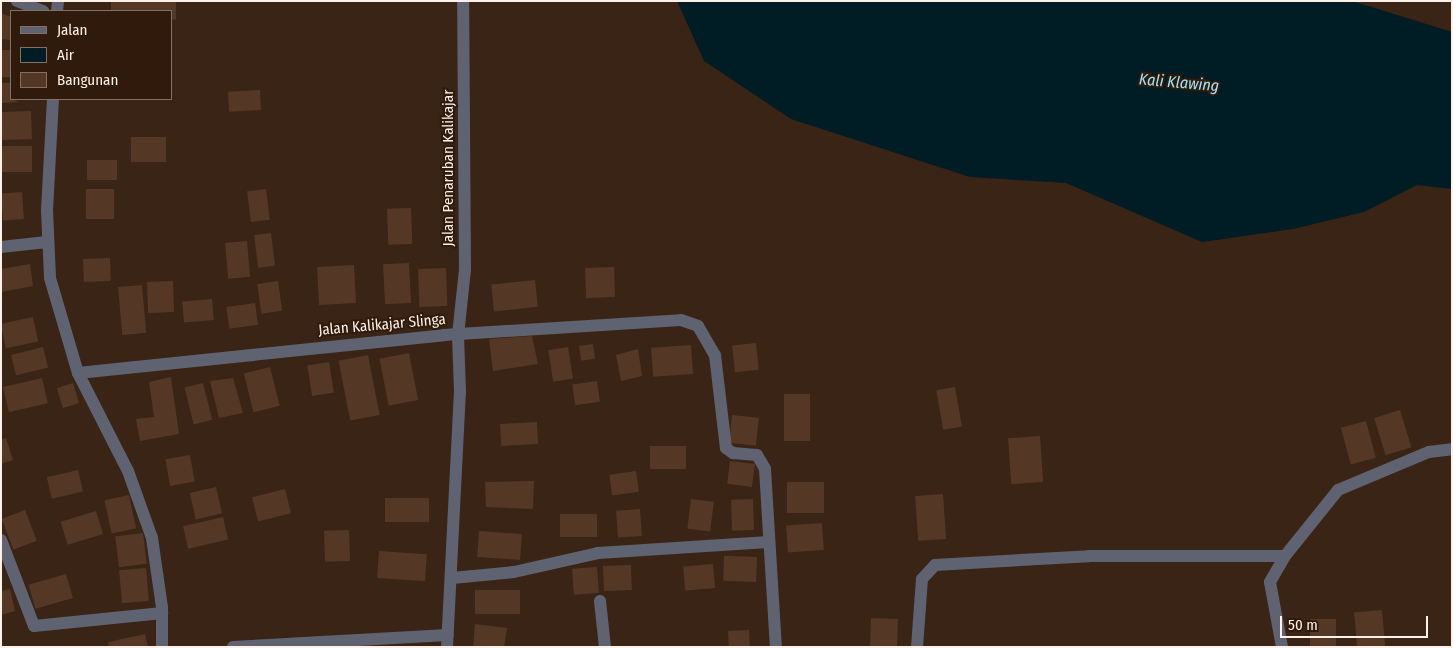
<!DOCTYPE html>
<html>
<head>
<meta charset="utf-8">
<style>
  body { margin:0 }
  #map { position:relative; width:1453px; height:648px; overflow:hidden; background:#3a2415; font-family:"Fira Sans Condensed",sans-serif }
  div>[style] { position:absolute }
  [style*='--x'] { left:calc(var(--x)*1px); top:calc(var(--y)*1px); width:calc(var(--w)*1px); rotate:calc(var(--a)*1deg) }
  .water>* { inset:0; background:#001c25 }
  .building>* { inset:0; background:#543825; transform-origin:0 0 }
  .minor>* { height:12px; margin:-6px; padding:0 6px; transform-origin:6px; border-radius:6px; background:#5f6371 }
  span { translate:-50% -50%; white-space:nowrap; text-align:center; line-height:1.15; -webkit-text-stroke:4px #301a0b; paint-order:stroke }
  .street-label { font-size:15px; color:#fef1ea }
  .water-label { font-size:16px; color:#9ae5fd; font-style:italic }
  .frame { position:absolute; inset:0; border:2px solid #fef1ea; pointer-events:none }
  .legend { position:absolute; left:10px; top:10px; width:162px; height:90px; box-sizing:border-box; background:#301a0b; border:1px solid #827064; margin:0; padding:6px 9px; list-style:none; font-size:15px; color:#fef1ea }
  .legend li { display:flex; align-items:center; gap:10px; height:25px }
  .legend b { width:25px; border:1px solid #827064 }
  .scale { position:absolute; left:1280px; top:616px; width:148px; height:22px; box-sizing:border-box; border:2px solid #fef1ea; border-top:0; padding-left:6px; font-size:15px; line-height:18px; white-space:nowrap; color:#fef1ea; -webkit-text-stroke:4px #301a0b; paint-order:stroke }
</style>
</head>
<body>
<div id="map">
  <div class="water">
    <i style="clip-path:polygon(677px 1px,1352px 1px,1452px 32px,1452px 189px,1417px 185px,1364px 212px,1293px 229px,1202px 242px,1066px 183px,970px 177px,791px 119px,704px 61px)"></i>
  </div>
  <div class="building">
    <i style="clip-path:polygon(111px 1px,176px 1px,176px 20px,171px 19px,171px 11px,111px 11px)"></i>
    <i style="clip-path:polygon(1px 13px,11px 17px,11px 40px,1px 39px)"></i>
    <i style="left:11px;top:50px;width:27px;height:10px;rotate:90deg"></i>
    <i style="clip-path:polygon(1px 83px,11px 83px,11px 99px,19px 102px,1px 103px)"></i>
    <i style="left:260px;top:90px;width:20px;height:32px;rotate:87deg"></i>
    <i style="left:31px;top:111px;width:28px;height:30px;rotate:88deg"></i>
    <i style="left:166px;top:137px;width:25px;height:35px;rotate:90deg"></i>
    <i style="left:1px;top:146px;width:31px;height:26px"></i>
    <i style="left:87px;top:160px;width:30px;height:20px"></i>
    <i style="left:114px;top:189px;width:30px;height:28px;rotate:90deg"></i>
    <i style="left:266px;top:189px;width:31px;height:19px;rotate:83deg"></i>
    <i style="left:22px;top:192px;width:27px;height:21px;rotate:86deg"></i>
    <i style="left:411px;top:208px;width:36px;height:24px;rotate:88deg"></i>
    <i style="left:271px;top:233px;width:33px;height:17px;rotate:83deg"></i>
    <i style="left:247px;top:241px;width:36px;height:22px;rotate:85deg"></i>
    <i style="left:110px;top:258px;width:23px;height:27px;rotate:88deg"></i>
    <i style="left:409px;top:263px;width:40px;height:26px;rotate:87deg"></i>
    <i style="clip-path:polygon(30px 264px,33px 286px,1px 292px,1px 269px)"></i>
    <i style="left:354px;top:265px;width:38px;height:37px;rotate:87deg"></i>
    <i style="left:614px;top:267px;width:30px;height:29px;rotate:88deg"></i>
    <i style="left:446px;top:268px;width:38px;height:28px;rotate:88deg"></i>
    <i style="left:535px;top:280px;width:27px;height:44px;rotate:84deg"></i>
    <i style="left:173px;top:281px;width:31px;height:26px;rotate:88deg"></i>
    <i style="left:278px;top:281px;width:30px;height:21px;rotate:82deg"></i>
    <i style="left:142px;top:285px;width:48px;height:24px;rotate:85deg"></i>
    <i style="left:212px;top:299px;width:21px;height:30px;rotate:85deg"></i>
    <i style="left:255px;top:303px;width:22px;height:29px;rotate:82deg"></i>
    <i style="left:33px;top:317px;width:25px;height:33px;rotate:78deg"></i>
    <i style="clip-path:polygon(532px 336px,538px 364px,493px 371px,489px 339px)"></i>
    <i style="left:756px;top:343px;width:27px;height:24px;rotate:84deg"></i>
    <i style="left:593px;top:344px;width:15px;height:14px;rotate:82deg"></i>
    <i style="left:691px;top:345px;width:29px;height:40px;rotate:86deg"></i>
    <i style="left:43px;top:347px;width:21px;height:33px;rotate:76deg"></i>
    <i style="left:568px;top:347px;width:32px;height:20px;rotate:81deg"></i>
    <i style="clip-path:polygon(638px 349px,642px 376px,621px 381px,616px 355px)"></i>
    <i style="left:409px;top:353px;width:48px;height:30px;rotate:79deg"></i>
    <i style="left:368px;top:355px;width:61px;height:30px;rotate:79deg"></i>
    <i style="left:329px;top:362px;width:31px;height:22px;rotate:81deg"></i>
    <i style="left:270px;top:367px;width:40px;height:27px;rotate:76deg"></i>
    <i style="clip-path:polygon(171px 377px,179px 434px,140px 441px,136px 419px,154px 417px,149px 382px)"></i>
    <i style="left:42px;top:378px;width:26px;height:40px;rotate:77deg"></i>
    <i style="clip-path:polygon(233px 378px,243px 413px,219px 418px,210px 381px)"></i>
    <i style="left:597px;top:381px;width:21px;height:25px;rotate:82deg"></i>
    <i style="left:73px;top:383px;width:21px;height:17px;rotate:73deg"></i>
    <i style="left:203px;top:383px;width:38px;height:19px;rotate:76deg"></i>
    <i style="left:955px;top:387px;width:40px;height:19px;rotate:80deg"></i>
    <i style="left:810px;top:394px;width:47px;height:26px;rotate:90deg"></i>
    <i style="left:1400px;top:410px;width:39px;height:27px;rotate:73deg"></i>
    <i style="left:732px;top:415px;width:27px;height:28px;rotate:6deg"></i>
    <i style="left:1366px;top:421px;width:38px;height:26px;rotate:75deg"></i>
    <i style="left:537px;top:422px;width:22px;height:37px;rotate:87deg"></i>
    <i style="left:1040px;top:436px;width:46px;height:32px;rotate:86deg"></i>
    <i style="clip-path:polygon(6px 438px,13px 460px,1px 464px,1px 440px)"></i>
    <i style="left:650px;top:446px;width:36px;height:23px"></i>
    <i style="left:190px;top:455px;width:27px;height:25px;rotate:80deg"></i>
    <i style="left:730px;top:461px;width:25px;height:23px;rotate:7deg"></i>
    <i style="left:78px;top:470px;width:22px;height:32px;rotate:77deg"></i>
    <i style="left:636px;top:471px;width:21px;height:27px;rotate:82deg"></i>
    <i style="clip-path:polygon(534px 481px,533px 509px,486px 507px,485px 482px)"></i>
    <i style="left:824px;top:482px;width:31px;height:37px;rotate:90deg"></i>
    <i style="left:216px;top:487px;width:27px;height:27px;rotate:77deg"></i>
    <i style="left:285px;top:489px;width:25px;height:34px;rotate:76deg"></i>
    <i style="left:943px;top:494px;width:45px;height:28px;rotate:86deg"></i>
    <i style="left:129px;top:495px;width:34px;height:25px;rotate:78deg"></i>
    <i style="left:429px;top:498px;width:24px;height:44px;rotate:90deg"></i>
    <i style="left:691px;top:499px;width:23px;height:30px;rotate:7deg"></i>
    <i style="left:753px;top:499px;width:31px;height:22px;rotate:88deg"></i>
    <i style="left:640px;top:509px;width:27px;height:24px;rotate:86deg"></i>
    <i style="left:25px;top:510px;width:33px;height:25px;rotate:69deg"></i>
    <i style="left:96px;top:511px;width:24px;height:37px;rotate:73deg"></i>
    <i style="left:597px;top:514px;width:23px;height:37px;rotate:90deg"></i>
    <i style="left:223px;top:517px;width:23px;height:41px;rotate:77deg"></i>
    <i style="left:822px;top:523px;width:27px;height:36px;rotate:86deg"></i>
    <i style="left:349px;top:530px;width:31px;height:25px;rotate:88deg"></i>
    <i style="left:479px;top:531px;width:43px;height:26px;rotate:4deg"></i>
    <i style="left:143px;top:533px;width:31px;height:28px;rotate:83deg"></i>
    <i style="left:379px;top:551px;width:48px;height:27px;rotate:4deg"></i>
    <i style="left:757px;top:557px;width:25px;height:33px;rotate:92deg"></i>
    <i style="left:713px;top:564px;width:24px;height:30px;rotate:85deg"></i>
    <i style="left:631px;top:565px;width:25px;height:28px;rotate:88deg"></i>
    <i style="left:597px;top:567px;width:26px;height:25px;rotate:86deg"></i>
    <i style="left:146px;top:568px;width:33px;height:27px;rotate:85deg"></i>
    <i style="left:66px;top:574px;width:25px;height:39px;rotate:74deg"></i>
    <i style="clip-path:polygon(10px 589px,15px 611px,1px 615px,1px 591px)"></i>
    <i style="left:475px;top:590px;width:45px;height:24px"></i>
    <i style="left:1382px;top:610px;width:37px;height:28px;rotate:85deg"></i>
    <i style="left:871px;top:618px;width:27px;height:29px;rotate:2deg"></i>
    <i style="left:1336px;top:619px;width:28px;height:26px;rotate:90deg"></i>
    <i style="clip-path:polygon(475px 624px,507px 628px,504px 647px,473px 647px)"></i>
    <i style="left:749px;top:630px;width:17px;height:21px;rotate:87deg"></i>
    <i style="clip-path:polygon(145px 634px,148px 647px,109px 647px,108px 642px)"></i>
  </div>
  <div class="minor">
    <i style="--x:17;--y:1;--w:28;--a:21"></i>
    <i style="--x:57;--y:11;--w:10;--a:-84"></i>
    <i style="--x:53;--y:99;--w:112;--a:93.1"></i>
    <i style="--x:47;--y:211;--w:67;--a:87.4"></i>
    <i style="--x:50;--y:278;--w:99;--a:73.6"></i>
    <i style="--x:78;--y:373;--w:110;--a:63"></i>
    <i style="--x:128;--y:471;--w:71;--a:70.3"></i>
    <i style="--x:152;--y:538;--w:70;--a:81.8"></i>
    <i style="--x:162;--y:607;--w:40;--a:90"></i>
    <i style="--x:1;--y:247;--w:46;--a:-6.2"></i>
    <i style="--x:78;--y:373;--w:368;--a:-5.9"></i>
    <i style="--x:444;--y:335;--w:237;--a:-3.6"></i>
    <i style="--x:681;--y:320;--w:18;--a:19"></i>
    <i style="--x:698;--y:326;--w:34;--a:60"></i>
    <i style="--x:715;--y:355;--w:94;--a:83.3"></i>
    <i style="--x:726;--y:448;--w:9;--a:36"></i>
    <i style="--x:733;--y:453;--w:24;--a:5"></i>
    <i style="--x:757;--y:455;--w:16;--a:60"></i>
    <i style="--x:765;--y:469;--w:178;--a:86.5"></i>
    <i style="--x:1;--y:540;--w:92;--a:69"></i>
    <i style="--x:34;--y:626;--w:129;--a:-5.8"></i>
    <i style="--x:452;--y:578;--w:62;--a:-5.5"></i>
    <i style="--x:514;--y:572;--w:86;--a:-12.7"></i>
    <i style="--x:598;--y:553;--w:171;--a:-3.7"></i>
    <i style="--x:600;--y:601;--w:46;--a:83.8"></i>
    <i style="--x:233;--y:647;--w:215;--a:-3.2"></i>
    <i style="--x:447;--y:647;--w:255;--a:-87.1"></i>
    <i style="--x:460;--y:392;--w:57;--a:-92"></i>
    <i style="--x:458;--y:335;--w:66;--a:-83.9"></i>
    <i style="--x:465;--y:269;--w:268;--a:-90.4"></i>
    <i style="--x:917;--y:647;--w:68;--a:-85.8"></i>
    <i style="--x:922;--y:579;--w:19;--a:-47"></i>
    <i style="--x:935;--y:565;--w:154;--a:-3.3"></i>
    <i style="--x:1089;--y:556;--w:196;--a:0"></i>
    <i style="--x:1282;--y:647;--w:66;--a:-100.5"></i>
    <i style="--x:1270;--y:582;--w:30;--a:-60"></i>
    <i style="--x:1285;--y:556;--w:85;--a:-51.2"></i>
    <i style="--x:1338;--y:490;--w:99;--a:-22.7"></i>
    <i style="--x:1429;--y:452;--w:23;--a:-7"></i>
  </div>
  <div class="street-label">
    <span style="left:449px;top:168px;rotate:-90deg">Jalan Penaruban Kalikajar</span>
    <span style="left:382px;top:325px;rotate:-5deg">Jalan Kalikajar Slinga</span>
  </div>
  <div class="water-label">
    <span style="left:1179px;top:83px;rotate:5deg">Kali Klawing</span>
  </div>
  <div class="frame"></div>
  <ul class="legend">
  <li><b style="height:6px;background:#5f6371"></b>Jalan</li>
  <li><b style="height:14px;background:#001c25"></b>Air</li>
  <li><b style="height:14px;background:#543825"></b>Bangunan</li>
  </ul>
  <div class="scale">50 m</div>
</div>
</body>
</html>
